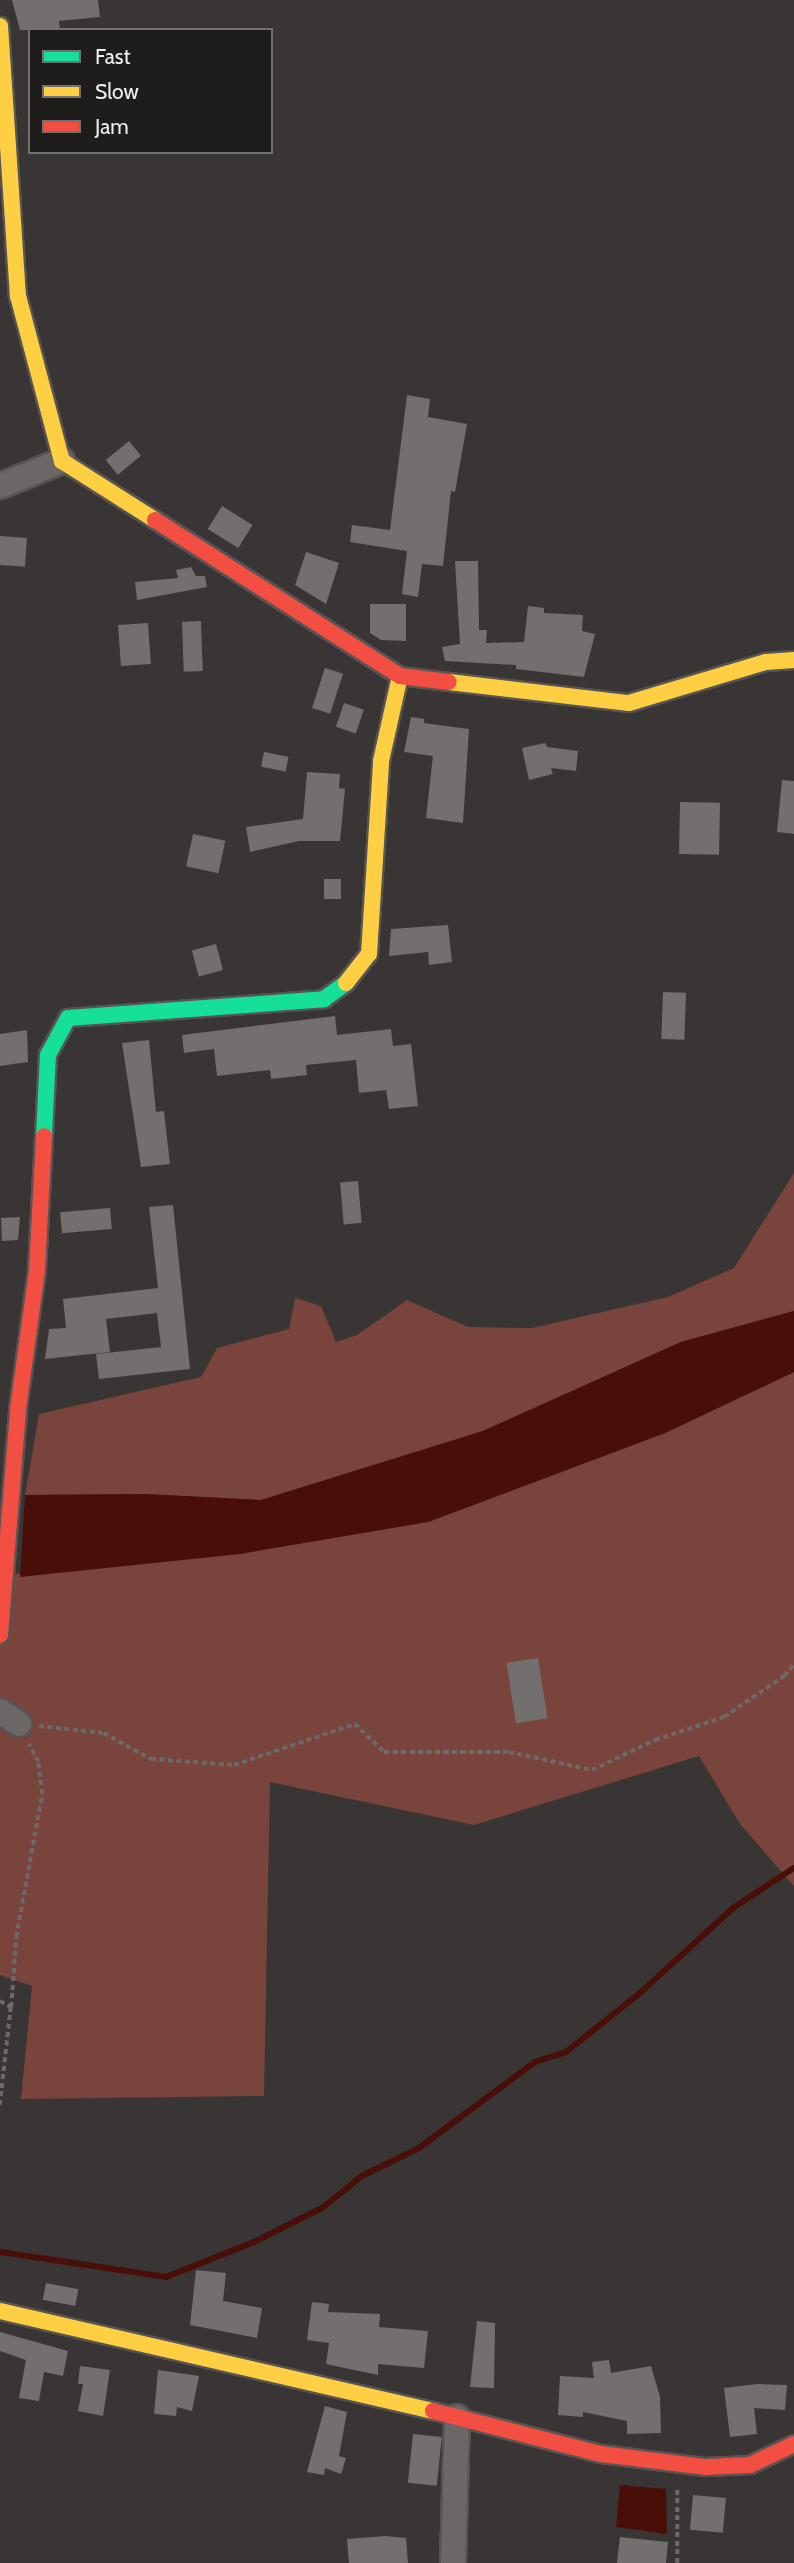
<!DOCTYPE html>
<html>
<head>
<meta charset="utf-8">
<style>
  body { margin:0 }
  #map { position:relative; width:794px; height:2563px; overflow:hidden; background:#393534; font-family:Cabin,sans-serif }
  div>[style] { position:absolute }
  [style*='--x'] { left:calc(var(--x)*1px); top:calc(var(--y)*1px); width:calc(var(--w)*1px); rotate:calc(var(--a)*1deg) }
  .green>* { inset:0; background:#79443b }
  .water>* { inset:0; background:#490e08 }
  .stream>* { height:6px; margin:-3px; padding:0 3px; transform-origin:3px; border-radius:3px; background:#490e08 }
  .building>* { inset:0; background:#736f6e; transform-origin:0 0 }
  .path>* { height:3.5px; margin-top:-1.75px; transform-origin:0; background:repeating-linear-gradient(90deg,#6c6968 0 5px,transparent 0 8.5px) }
  .roads { filter:drop-shadow(2px 0 #575453) drop-shadow(-2px 0 #575453) drop-shadow(0 2px #575453) drop-shadow(0 -2px #575453) }
  .street>* { height:24px; margin:-12px; padding:0 12px; transform-origin:12px; border-radius:12px; background:#6a6766 }
  .fast>* { height:16px; margin:-8px; padding:0 8px; transform-origin:8px; border-radius:8px; background:#16e098 }
  .slow>* { height:16px; margin:-8px; padding:0 8px; transform-origin:8px; border-radius:8px; background:#ffcf43 }
  .jam>* { height:16px; margin:-8px; padding:0 8px; transform-origin:8px; border-radius:8px; background:#f24e42 }
  span { translate:-50% -50%; white-space:nowrap; text-align:center; line-height:1.15; -webkit-text-stroke:7px #1f1c1c; paint-order:stroke }
  .legend { position:absolute; left:28px; top:28px; width:245px; height:126px; box-sizing:border-box; background:#1f1c1c; border:2px solid #737070; margin:0; padding:9px 12px; list-style:none; font-size:21px; color:#f2eeed }
  .legend li { display:flex; align-items:center; gap:14px; height:35px }
  .legend b { width:35px; border:2px solid #737070 }
</style>
</head>
<body>
<div id="map">
  <div class="green">
    <i style="clip-path:polygon(794px 1173px,794px 1311px,681px 1342px,483px 1431px,261px 1500px,145px 1494px,25px 1495px,39px 1414px,201px 1377px,217px 1348px,289px 1329px,295px 1298px,321px 1306px,336px 1342px,357px 1335px,407px 1300px,468px 1327px,532px 1328px,668px 1297px,734px 1268px)"></i>
    <i style="clip-path:polygon(794px 1372px,794px 1886px,740px 1824px,699px 1756px,474px 1825px,270px 1782px,264px 2096px,21px 2099px,32px 1986px,0 1975px,0 1576px,428px 1522px,665px 1433px)"></i>
  </div>
  <div class="water">
    <i style="clip-path:polygon(794px 1311px,794px 1372px,665px 1433px,428px 1522px,240px 1554px,20px 1577px,25px 1495px,145px 1494px,261px 1500px,483px 1431px,681px 1342px)"></i>
    <i style="clip-path:polygon(620px 2485px,666px 2489px,667px 2534px,616px 2527px)"></i>
  </div>
  <div class="stream">
    <i style="--x:1;--y:2252;--w:167;--a:8.6"></i>
    <i style="--x:166;--y:2277;--w:95;--a:-21.7"></i>
    <i style="--x:254;--y:2242;--w:76;--a:-26.6"></i>
    <i style="--x:322;--y:2208;--w:51;--a:-38.7"></i>
    <i style="--x:362;--y:2176;--w:64;--a:-26.2"></i>
    <i style="--x:419;--y:2148;--w:144;--a:-36.6"></i>
    <i style="--x:535;--y:2062;--w:33;--a:-18"></i>
    <i style="--x:566;--y:2052;--w:95;--a:-38.6"></i>
    <i style="--x:640;--y:1993;--w:126;--a:-42.4"></i>
    <i style="--x:733;--y:1908;--w:73;--a:-33.3"></i>
  </div>
  <div class="building">
    <i style="clip-path:polygon(12px 0,98px 0,100px 17px,59px 21px,60px 30px,20px 30px)"></i>
    <i style="clip-path:polygon(407px 395px,430px 399px,428px 417px,467px 424px,455px 492px,451px 491px,443px 566px,422px 564px,418px 597px,402px 594px,407px 551px,350px 542px,352px 525px,390px 530px)"></i>
    <i style="left:129px;top:441px;width:19px;height:30px;rotate:51deg"></i>
    <i style="left:222px;top:506px;width:36px;height:27px;rotate:32deg"></i>
    <i style="left:0;top:536px;width:27px;height:29px;rotate:4deg"></i>
    <i style="clip-path:polygon(306px 552px,339px 563px,326px 604px,295px 585px)"></i>
    <i style="clip-path:polygon(455px 561px,478px 561px,479px 630px,487px 630px,486px 643px,524px 642px,528px 606px,544px 608px,544px 613px,583px 615px,582px 631px,595px 634px,584px 677px,516px 669px,516px 665px,445px 661px,442px 647px,460px 644px)"></i>
    <i style="clip-path:polygon(191px 567px,196px 576px,205px 576px,207px 587px,137px 600px,135px 582px,178px 578px,176px 570px)"></i>
    <i style="clip-path:polygon(370px 604px,406px 604px,406px 641px,381px 640px,370px 633px)"></i>
    <i style="left:201px;top:621px;width:50px;height:19px;rotate:88deg"></i>
    <i style="left:148px;top:623px;width:41px;height:30px;rotate:86deg"></i>
    <i style="left:325px;top:668px;width:19px;height:42px;rotate:18deg"></i>
    <i style="left:344px;top:703px;width:21px;height:25px;rotate:19deg"></i>
    <i style="clip-path:polygon(411px 717px,424px 719px,424px 723px,469px 729px,463px 823px,426px 818px,433px 756px,404px 752px)"></i>
    <i style="clip-path:polygon(545px 743px,547px 747px,578px 751px,576px 771px,551px 768px,553px 774px,529px 780px,522px 748px)"></i>
    <i style="left:264px;top:752px;width:25px;height:15px;rotate:11deg"></i>
    <i style="clip-path:polygon(307px 772px,340px 774px,339px 788px,345px 789px,340px 841px,299px 841px,250px 852px,246px 827px,303px 819px)"></i>
    <i style="clip-path:polygon(782px 780px,794px 781px,794px 834px,777px 832px)"></i>
    <i style="left:680px;top:802px;width:40px;height:52px;rotate:1deg"></i>
    <i style="left:193px;top:834px;width:33px;height:33px;rotate:12deg"></i>
    <i style="left:341px;top:879px;width:20px;height:17px;rotate:90deg"></i>
    <i style="clip-path:polygon(448px 925px,452px 962px,429px 965px,428px 952px,389px 956px,391px 929px)"></i>
    <i style="left:216px;top:944px;width:27px;height:25px;rotate:75deg"></i>
    <i style="left:663px;top:992px;width:23px;height:47px;rotate:2deg"></i>
    <i style="clip-path:polygon(335px 1016px,337px 1035px,391px 1029px,393px 1046px,411px 1044px,418px 1106px,389px 1109px,386px 1090px,359px 1093px,356px 1060px,306px 1065px,307px 1075px,271px 1079px,270px 1070px,217px 1076px,214px 1049px,184px 1053px,182px 1035px)"></i>
    <i style="clip-path:polygon(27px 1030px,28px 1062px,0 1066px,0 1034px)"></i>
    <i style="clip-path:polygon(149px 1040px,156px 1112px,164px 1111px,170px 1164px,141px 1167px,122px 1043px)"></i>
    <i style="left:358px;top:1181px;width:42px;height:18px;rotate:85deg"></i>
    <i style="clip-path:polygon(173px 1205px,190px 1369px,99px 1379px,96px 1354px,161px 1347px,157px 1313px,106px 1319px,110px 1352px,45px 1359px,49px 1329px,66px 1328px,63px 1299px,158px 1288px,149px 1207px)"></i>
    <i style="left:110px;top:1208px;width:21px;height:50px;rotate:85deg"></i>
    <i style="clip-path:polygon(20px 1217px,18px 1240px,2px 1241px,1px 1218px)"></i>
    <i style="left:538px;top:1658px;width:61px;height:32px;rotate:81deg"></i>
    <i style="clip-path:polygon(196px 2270px,226px 2273px,223px 2301px,262px 2308px,257px 2338px,190px 2325px)"></i>
    <i style="left:46px;top:2283px;width:33px;height:17px;rotate:11deg"></i>
    <i style="clip-path:polygon(312px 2302px,329px 2304px,328px 2312px,380px 2314px,379px 2327px,428px 2331px,424px 2368px,378px 2364px,378px 2375px,326px 2364px,329px 2343px,307px 2340px)"></i>
    <i style="clip-path:polygon(477px 2321px,495px 2323px,494px 2388px,470px 2387px)"></i>
    <i style="clip-path:polygon(0 2332px,68px 2351px,63px 2376px,44px 2372px,39px 2401px,19px 2398px,26px 2360px,0 2351px)"></i>
    <i style="clip-path:polygon(609px 2360px,611px 2373px,651px 2366px,660px 2397px,661px 2433px,627px 2434px,627px 2421px,583px 2412px,583px 2417px,558px 2415px,560px 2376px,594px 2378px,592px 2362px)"></i>
    <i style="clip-path:polygon(80px 2366px,110px 2370px,103px 2416px,78px 2411px,83px 2384px,78px 2384px)"></i>
    <i style="clip-path:polygon(158px 2370px,199px 2376px,192px 2411px,177px 2407px,176px 2416px,154px 2414px)"></i>
    <i style="clip-path:polygon(757px 2384px,787px 2385px,785px 2410px,754px 2408px,757px 2434px,730px 2437px,724px 2388px)"></i>
    <i style="clip-path:polygon(325px 2406px,347px 2412px,339px 2456px,346px 2458px,341px 2474px,325px 2468px,324px 2475px,307px 2472px)"></i>
    <i style="left:413px;top:2434px;width:29px;height:49px;rotate:6deg"></i>
    <i style="left:693px;top:2495px;width:33px;height:35px;rotate:5deg"></i>
    <i style="clip-path:polygon(385px 2536px,406px 2538px,408px 2563px,349px 2563px,347px 2539px)"></i>
    <i style="clip-path:polygon(620px 2537px,668px 2542px,666px 2563px,617px 2563px)"></i>
  </div>
  <div class="path">
    <i style="--x:39;--y:1726;--w:65;--a:6.1"></i>
    <i style="--x:104;--y:1733;--w:54;--a:29"></i>
    <i style="--x:151;--y:1759;--w:83;--a:4.1"></i>
    <i style="--x:234;--y:1765;--w:128;--a:-18.7"></i>
    <i style="--x:355;--y:1724;--w:40;--a:44"></i>
    <i style="--x:384;--y:1752;--w:125;--a:0"></i>
    <i style="--x:509;--y:1752;--w:85;--a:12.2"></i>
    <i style="--x:592;--y:1770;--w:70;--a:-25.5"></i>
    <i style="--x:655;--y:1740;--w:73;--a:-18.4"></i>
    <i style="--x:724;--y:1717;--w:73;--a:-34.3"></i>
    <i style="--x:784;--y:1676;--w:16;--a:-50"></i>
    <i style="--x:0;--y:2001;--w:13;--a:29"></i>
    <i style="--x:11;--y:2007;--w:99;--a:96.4"></i>
    <i style="--x:11;--y:2007;--w:70;--a:-85.9"></i>
    <i style="--x:16;--y:1937;--w:145;--a:-79.7"></i>
    <i style="--x:42;--y:1794;--w:32;--a:-97"></i>
    <i style="--x:38;--y:1762;--w:20;--a:-117"></i>
    <i style="--x:677;--y:2563;--w:73;--a:-90"></i>
  </div>
  <div class="roads">
    <div class="street">
      <i style="--x:0;--y:486;--w:67;--a:-22"></i>
      <i style="--x:0;--y:1711;--w:23;--a:34"></i>
      <i style="--x:453;--y:2563;--w:146;--a:-88.4"></i>
    </div>
    <div class="fast">
      <i style="--x:44;--y:1136;--w:81;--a:-87.2"></i>
      <i style="--x:48;--y:1055;--w:42;--a:-61.6"></i>
      <i style="--x:68;--y:1018;--w:257;--a:-4.2"></i>
      <i style="--x:324;--y:999;--w:27;--a:-36"></i>
    </div>
    <div class="slow">
      <i style="--x:0;--y:26;--w:271;--a:86.2"></i>
      <i style="--x:18;--y:296;--w:171;--a:75.1"></i>
      <i style="--x:62;--y:461;--w:110;--a:32.4"></i>
      <i style="--x:449;--y:682;--w:181;--a:6.7"></i>
      <i style="--x:629;--y:703;--w:143;--a:-16.7"></i>
      <i style="--x:766;--y:662;--w:28;--a:-4"></i>
      <i style="--x:346;--y:983;--w:37;--a:-52"></i>
      <i style="--x:369;--y:954;--w:193;--a:-86.4"></i>
      <i style="--x:381;--y:761;--w:87;--a:-77.4"></i>
      <i style="--x:0;--y:2311;--w:444;--a:13"></i>
    </div>
    <div class="jam">
      <i style="--x:155;--y:520;--w:290;--a:32.5"></i>
      <i style="--x:400;--y:676;--w:49;--a:7"></i>
      <i style="--x:0;--y:1635;--w:227;--a:-85.4"></i>
      <i style="--x:18;--y:1409;--w:140;--a:-82.2"></i>
      <i style="--x:37;--y:1270;--w:134;--a:-87"></i>
      <i style="--x:433;--y:2411;--w:173;--a:14.4"></i>
      <i style="--x:601;--y:2454;--w:106;--a:7.1"></i>
      <i style="--x:706;--y:2467;--w:44;--a:-2.6"></i>
      <i style="--x:750;--y:2465;--w:49;--a:-25.5"></i>
    </div>
  </div>
  <ul class="legend">
  <li><b style="height:9px;background:#16e098"></b>Fast</li>
  <li><b style="height:9px;background:#ffcf43"></b>Slow</li>
  <li><b style="height:9px;background:#f24e42"></b>Jam</li>
  </ul>
</div>
</body>
</html>
